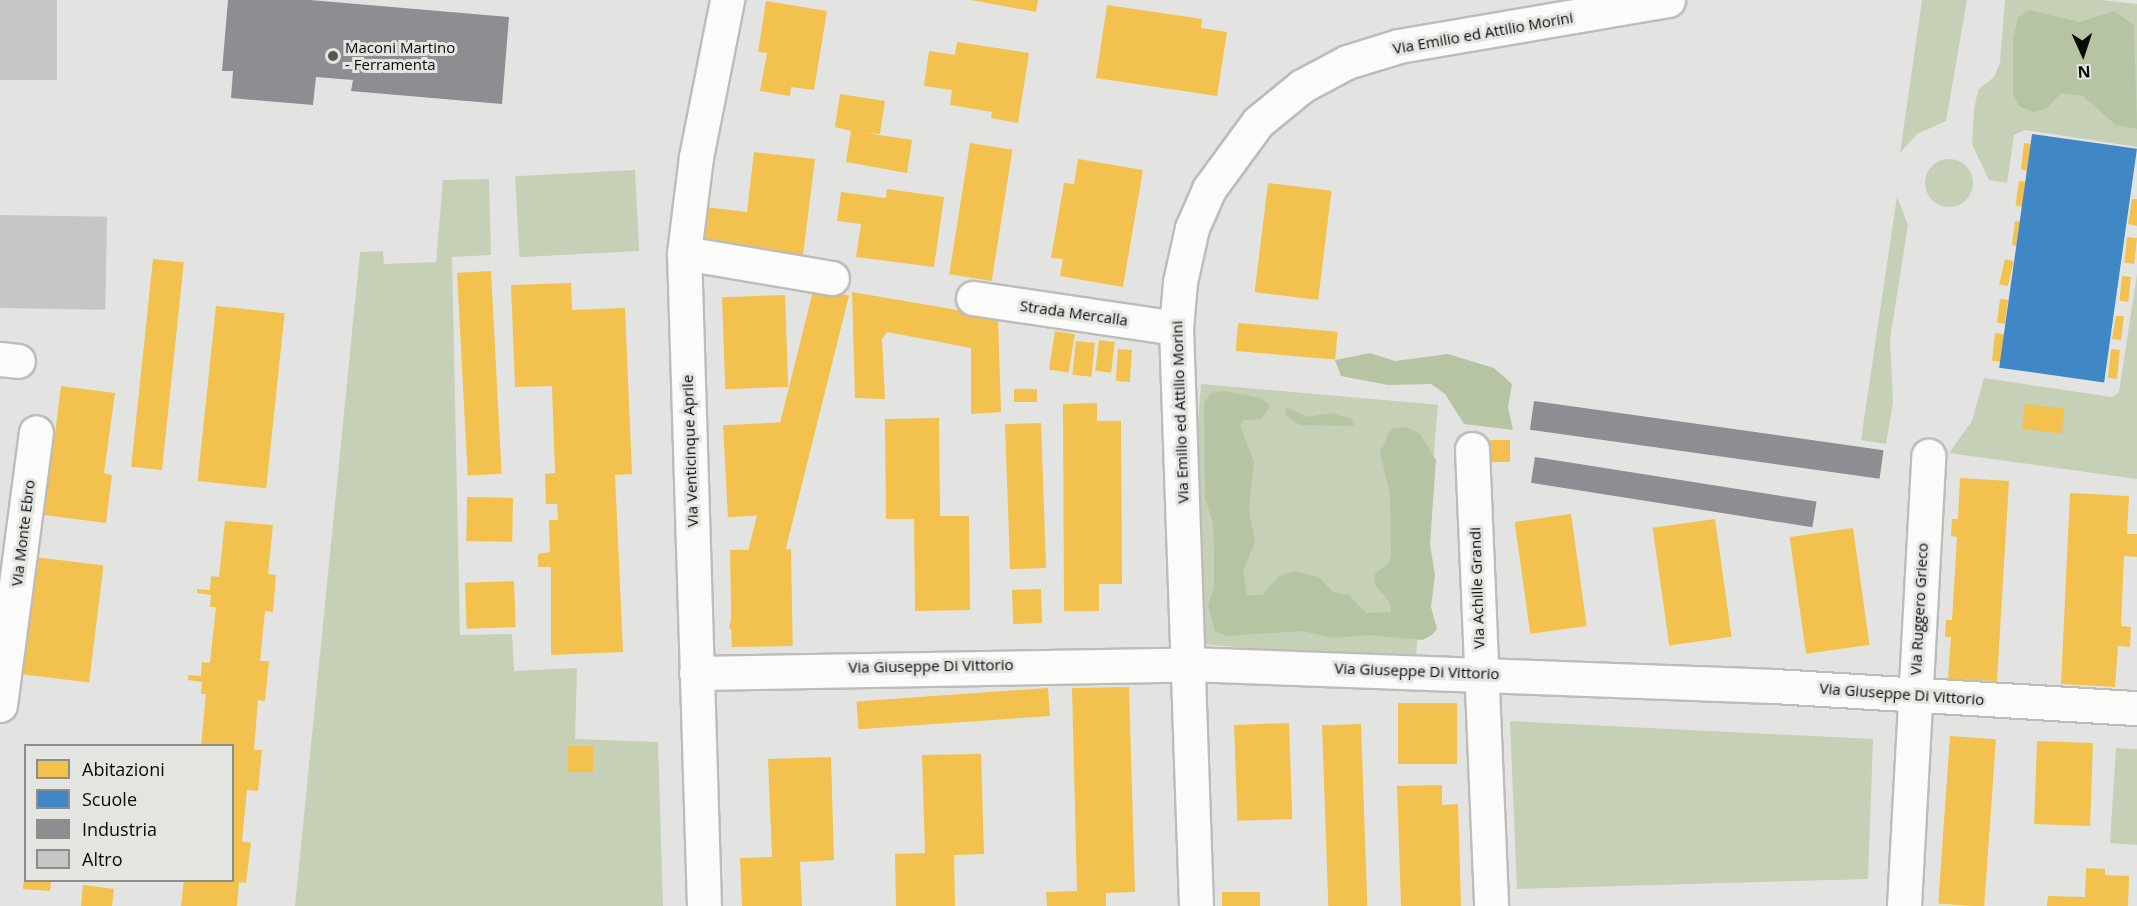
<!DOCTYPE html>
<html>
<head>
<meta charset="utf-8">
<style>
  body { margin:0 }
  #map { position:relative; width:2137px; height:906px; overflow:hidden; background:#e3e4e1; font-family:"Open Sans",sans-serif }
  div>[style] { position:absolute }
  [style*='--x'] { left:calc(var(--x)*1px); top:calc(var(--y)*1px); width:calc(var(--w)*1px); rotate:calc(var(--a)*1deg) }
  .green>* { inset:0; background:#c6d0b7; transform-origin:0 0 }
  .round { border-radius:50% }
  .forest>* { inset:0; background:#b7c4a3 }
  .homes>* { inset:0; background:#f2c14e; transform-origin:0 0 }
  .schools>* { inset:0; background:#3f88c5; transform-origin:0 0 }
  .industry>* { inset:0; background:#8d8d92; transform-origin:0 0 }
  .building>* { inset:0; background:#c6c7c5; transform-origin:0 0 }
  .roads { filter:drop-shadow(2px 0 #bcbcba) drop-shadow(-2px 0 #bcbcba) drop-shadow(0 2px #bcbcba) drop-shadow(0 -2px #bcbcba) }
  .minor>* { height:33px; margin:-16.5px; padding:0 16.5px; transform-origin:16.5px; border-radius:16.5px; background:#fbfbfa }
  .dots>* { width:16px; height:16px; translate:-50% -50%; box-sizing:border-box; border:3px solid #e3e5e0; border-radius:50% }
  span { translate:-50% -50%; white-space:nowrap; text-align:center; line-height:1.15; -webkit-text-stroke:6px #e3e5e0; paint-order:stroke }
  .street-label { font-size:15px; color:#0b0b0a }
  .poi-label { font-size:15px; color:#0b0b0a }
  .left { translate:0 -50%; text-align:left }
  .legend { position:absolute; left:24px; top:744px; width:210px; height:138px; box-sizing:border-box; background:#e3e5e0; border:2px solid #8d8e8a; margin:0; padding:8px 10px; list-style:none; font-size:18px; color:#0b0b0a }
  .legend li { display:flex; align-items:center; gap:12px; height:30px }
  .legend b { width:30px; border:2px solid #8d8e8a }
  .north { position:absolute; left:2053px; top:24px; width:60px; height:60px; -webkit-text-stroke:4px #e3e5e0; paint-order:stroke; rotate:177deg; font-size:16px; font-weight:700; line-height:24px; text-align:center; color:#0b0b0a }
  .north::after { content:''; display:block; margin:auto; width:21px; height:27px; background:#0b0b0a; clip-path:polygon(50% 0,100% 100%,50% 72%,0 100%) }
</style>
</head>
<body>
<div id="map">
  <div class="green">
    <i style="clip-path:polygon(1922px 0,1967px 0,1946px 121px,1917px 134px,1900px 153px)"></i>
    <i style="clip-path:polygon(2005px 0,2101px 0,2137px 4px,2137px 147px,2025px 130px,2014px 135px,2007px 183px,1989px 180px,1972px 144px,1974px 110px,1978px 90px,1994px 77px,2000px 62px)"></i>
    <i class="round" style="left:1925px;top:159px;width:48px;height:48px"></i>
    <i style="left:635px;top:170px;width:81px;height:120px;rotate:87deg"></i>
    <i style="clip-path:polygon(489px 179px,491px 255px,452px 257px,460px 635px,512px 634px,514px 671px,577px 668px,575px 739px,658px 742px,663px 906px,295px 906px,360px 252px,383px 251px,384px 264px,436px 262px,443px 180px)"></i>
    <i style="clip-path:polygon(1897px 196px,1908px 225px,1890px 339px,1893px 403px,1886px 444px,1861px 440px)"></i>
    <i style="clip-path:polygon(2137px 274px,2137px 479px,1949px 453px,1972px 421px,1984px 378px,2112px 397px,2119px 392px)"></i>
    <i style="left:1201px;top:384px;width:238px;height:259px;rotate:5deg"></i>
    <i style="clip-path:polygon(1510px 721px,1873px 739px,1868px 879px,1517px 889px)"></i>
    <i style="clip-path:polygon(2116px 748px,2137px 749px,2137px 845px,2110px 843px)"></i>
  </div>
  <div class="forest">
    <i style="clip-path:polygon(2030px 10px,2080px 22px,2114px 11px,2134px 25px,2137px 129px,2116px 125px,2083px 96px,2068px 94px,2061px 93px,2047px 108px,2034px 112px,2020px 107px,2013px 95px,2013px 39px,2018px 18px)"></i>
    <i style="clip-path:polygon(1370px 353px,1395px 361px,1448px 354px,1494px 368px,1512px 384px,1508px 407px,1513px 430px,1464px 424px,1445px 394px,1431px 384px,1388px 385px,1341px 376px,1335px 360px)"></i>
    <i style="clip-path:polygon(1223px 391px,1261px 398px,1270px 405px,1262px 419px,1244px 420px,1240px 425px,1254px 462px,1249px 510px,1255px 542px,1243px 572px,1247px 595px,1262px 595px,1279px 576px,1294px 571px,1319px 577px,1333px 592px,1349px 595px,1366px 613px,1391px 612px,1390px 603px,1374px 583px,1375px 573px,1389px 563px,1391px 555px,1390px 495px,1380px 452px,1391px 429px,1406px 427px,1420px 434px,1436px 460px,1430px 544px,1435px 575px,1431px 607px,1437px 629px,1432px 635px,1422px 640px,1369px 635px,1333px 638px,1303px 631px,1227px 636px,1215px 631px,1208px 606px,1214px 587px,1214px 554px,1213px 523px,1205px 498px,1204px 403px,1211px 393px)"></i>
    <i style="clip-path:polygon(1286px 407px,1308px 417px,1331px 413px,1352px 419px,1354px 426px,1300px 425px,1285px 415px)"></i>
  </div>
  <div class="homes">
    <i style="clip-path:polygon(971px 0,1038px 0,1036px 12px)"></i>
    <i style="clip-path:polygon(766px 1px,827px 11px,814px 90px,791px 87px,790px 96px,760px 91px,767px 53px,758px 52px)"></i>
    <i style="clip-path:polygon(1107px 5px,1202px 19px,1201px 28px,1227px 32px,1217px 96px,1096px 78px)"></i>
    <i style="clip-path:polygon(957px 42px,1029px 53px,1018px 123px,991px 118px,992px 112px,950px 105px,952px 90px,924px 86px,929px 51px,955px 55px)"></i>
    <i style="clip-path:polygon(840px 94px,885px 101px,880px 134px,866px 133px,912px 140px,907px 173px,846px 162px,851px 131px,835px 127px)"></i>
    <i style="left:970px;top:143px;width:43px;height:133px;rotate:9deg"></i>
    <i style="clip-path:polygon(2024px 143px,2031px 144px,2027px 171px,2021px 169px)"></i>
    <i style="clip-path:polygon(754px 152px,815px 159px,803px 255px,700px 242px,705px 207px,747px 212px)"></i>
    <i style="clip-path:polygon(1078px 159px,1143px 170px,1123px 287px,1060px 276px,1063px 259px,1051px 258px,1064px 183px,1074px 184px)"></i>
    <i style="left:2019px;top:181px;width:7px;height:25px;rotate:8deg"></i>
    <i style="left:1268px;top:183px;width:64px;height:110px;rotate:7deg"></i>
    <i style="clip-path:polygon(887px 189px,944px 197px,934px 267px,856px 257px,861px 224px,837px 221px,841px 192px,886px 198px)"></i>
    <i style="clip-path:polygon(2132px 199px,2137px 199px,2137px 226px,2128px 224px)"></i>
    <i style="clip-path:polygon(2015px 221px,2020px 222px,2016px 246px,2012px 245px)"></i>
    <i style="left:2127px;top:237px;width:10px;height:26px;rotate:6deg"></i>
    <i style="left:153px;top:259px;width:31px;height:209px;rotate:6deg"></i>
    <i style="left:2005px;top:259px;width:9px;height:26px;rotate:13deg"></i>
    <i style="left:491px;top:271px;width:203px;height:34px;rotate:87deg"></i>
    <i style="left:2122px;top:276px;width:9px;height:25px;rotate:6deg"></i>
    <i style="clip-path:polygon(571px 283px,572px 310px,625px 308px,632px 474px,615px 475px,623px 652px,551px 655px,551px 567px,538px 567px,538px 554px,550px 552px,549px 520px,558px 520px,557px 504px,546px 504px,545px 474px,555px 473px,552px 386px,515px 387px,511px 285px)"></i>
    <i style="left:814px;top:287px;width:36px;height:352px;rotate:14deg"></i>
    <i style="clip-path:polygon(852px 292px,998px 317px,1001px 412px,971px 414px,971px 348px,887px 332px,882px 339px,885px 399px,855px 398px)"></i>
    <i style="left:785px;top:295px;width:92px;height:63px;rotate:88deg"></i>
    <i style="left:2000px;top:299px;width:8px;height:24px;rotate:7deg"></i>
    <i style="left:216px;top:306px;width:69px;height:176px;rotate:6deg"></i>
    <i style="clip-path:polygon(2116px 316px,2124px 316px,2121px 340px,2112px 339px)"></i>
    <i style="left:1238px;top:323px;width:100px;height:28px;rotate:5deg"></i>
    <i style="left:1055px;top:331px;width:20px;height:39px;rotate:9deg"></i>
    <i style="left:1995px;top:333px;width:9px;height:28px;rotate:6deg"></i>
    <i style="left:1099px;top:340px;width:16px;height:31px;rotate:7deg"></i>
    <i style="left:1076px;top:341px;width:19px;height:34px;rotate:6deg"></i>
    <i style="left:1118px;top:349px;width:14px;height:32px;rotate:4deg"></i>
    <i style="left:2111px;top:349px;width:9px;height:29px;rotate:6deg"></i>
    <i style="clip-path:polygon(61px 386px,115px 393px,104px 473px,112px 475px,106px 523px,37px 514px,47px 434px,55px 434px)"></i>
    <i style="left:1037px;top:389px;width:13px;height:23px;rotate:90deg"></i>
    <i style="clip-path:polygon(1097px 403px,1097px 421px,1121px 421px,1122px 584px,1099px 584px,1099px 611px,1064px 611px,1063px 404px)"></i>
    <i style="left:2025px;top:404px;width:40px;height:25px;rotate:7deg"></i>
    <i style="clip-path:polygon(939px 418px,940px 516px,969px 516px,970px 610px,915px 611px,914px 519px,886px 519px,885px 419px)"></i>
    <i style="left:786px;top:422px;width:92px;height:63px;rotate:87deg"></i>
    <i style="left:1041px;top:423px;width:145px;height:36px;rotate:88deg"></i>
    <i style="left:1510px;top:440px;width:22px;height:21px;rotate:90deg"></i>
    <i style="clip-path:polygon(1960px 478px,2009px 481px,1997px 681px,1948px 679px,1951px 637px,1945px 637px,1946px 620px,1952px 620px,1957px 537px,1951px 536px,1952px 519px,1958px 519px)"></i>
    <i style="clip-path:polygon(2070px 493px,2129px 496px,2127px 534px,2137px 534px,2137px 557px,2124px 556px,2121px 626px,2131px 627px,2130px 647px,2118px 646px,2115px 687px,2061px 684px)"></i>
    <i style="left:467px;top:497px;width:46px;height:44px;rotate:1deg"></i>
    <i style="left:1571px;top:514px;width:113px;height:57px;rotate:82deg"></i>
    <i style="left:1715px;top:519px;width:119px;height:63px;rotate:82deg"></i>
    <i style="clip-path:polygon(225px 521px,273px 525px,268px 574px,276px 575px,273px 612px,265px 611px,260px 661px,269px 661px,265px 701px,258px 700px,254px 750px,262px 750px,258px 791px,247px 790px,242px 841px,251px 843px,246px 883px,239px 882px,237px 906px,181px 906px,184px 880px,232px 880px,232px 746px,201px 746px,206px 694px,201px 694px,202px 682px,188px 680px,188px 675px,201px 676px,202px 662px,210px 663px,216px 607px,210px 607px,211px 595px,197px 593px,197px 589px,210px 590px,211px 576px,219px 577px)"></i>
    <i style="left:1853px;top:528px;width:118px;height:64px;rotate:82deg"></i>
    <i style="left:791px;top:549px;width:97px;height:61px;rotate:89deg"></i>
    <i style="left:35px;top:557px;width:69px;height:118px;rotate:7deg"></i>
    <i style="left:514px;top:581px;width:46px;height:49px;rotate:88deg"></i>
    <i style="left:1041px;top:589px;width:34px;height:29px;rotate:88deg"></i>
    <i style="clip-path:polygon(1129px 687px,1135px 892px,1106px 893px,1106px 906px,1047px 906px,1046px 892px,1077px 891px,1072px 688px)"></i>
    <i style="left:1048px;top:688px;width:28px;height:192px;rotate:86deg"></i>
    <i style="left:1398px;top:703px;width:59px;height:61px"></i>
    <i style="left:1289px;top:723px;width:96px;height:55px;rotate:88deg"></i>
    <i style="left:1361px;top:724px;width:182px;height:39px;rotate:88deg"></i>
    <i style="left:1950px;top:736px;width:46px;height:168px;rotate:4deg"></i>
    <i style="left:2037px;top:741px;width:56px;height:83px;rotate:2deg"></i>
    <i style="left:568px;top:746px;width:25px;height:26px"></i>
    <i style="clip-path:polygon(981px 754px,984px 854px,954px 855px,955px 906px,896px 906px,895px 854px,925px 853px,922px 755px)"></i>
    <i style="clip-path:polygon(831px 757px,834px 860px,800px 862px,802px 906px,742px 906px,740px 858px,772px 857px,768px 759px)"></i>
    <i style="clip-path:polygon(1442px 785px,1442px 805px,1458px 804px,1461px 906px,1401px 906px,1397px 786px)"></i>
    <i style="clip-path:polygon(2086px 868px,2105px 869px,2105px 875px,2129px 876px,2128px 906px,2047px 906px,2048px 896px,2085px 897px)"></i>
    <i style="clip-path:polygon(24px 880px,51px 880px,50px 891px,23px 889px)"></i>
    <i style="clip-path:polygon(83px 885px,114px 889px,112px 906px,81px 906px)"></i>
    <i style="left:1222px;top:892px;width:38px;height:14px"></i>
  </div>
  <div class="schools">
    <i style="left:2032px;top:134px;width:106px;height:236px;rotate:8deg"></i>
  </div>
  <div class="industry">
    <i style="clip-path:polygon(228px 0,310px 0,509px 17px,502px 104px,351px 91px,353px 80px,316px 77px,313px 105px,231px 98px,233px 71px,222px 71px)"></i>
    <i style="left:1534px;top:401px;width:353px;height:29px;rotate:8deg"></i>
    <i style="left:1535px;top:457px;width:285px;height:26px;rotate:9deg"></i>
  </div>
  <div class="building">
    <i style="left:0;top:0;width:57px;height:80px"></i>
    <i style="left:0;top:215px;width:107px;height:93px;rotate:1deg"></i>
  </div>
  <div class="roads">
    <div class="minor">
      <i style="--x:684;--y:253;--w:150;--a:9.6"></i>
      <i style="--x:973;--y:298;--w:205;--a:8.4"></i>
      <i style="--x:0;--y:359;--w:18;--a:6"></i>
      <i style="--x:1472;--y:449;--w:457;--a:87.6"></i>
      <i style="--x:696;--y:673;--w:493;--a:-1"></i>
      <i style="--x:1189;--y:664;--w:585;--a:2.15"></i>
      <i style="--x:1774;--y:686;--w:364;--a:3.5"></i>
      <i style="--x:0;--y:705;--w:275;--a:-82.5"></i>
      <i style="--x:704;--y:906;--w:653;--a:-91.75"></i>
      <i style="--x:684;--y:253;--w:97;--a:-82.9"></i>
      <i style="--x:696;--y:157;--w:160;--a:-78.8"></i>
      <i style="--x:1196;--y:906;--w:578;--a:-91.98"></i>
      <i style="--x:1176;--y:328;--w:46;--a:-85"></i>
      <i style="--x:1180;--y:282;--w:55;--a:-77.5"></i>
      <i style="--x:1192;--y:228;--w:43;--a:-66.4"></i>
      <i style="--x:1209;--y:189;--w:83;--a:-53.8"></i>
      <i style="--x:1258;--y:122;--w:57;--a:-39.3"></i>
      <i style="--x:1302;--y:86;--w:51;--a:-28.1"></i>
      <i style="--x:1347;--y:62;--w:54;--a:-17.1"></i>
      <i style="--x:1399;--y:46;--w:273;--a:-9.7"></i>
      <i style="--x:1904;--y:906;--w:451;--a:-86.9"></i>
    </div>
  </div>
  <div class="dots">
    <i style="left:333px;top:56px;background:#575755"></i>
  </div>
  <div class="street-label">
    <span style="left:1483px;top:33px;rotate:-10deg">Via Emilio ed Attilio Morini</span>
    <span style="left:1074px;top:313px;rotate:8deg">Strada Mercalla</span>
    <span style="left:1180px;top:412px;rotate:-92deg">Via Emilio ed Attilio Morini</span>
    <span style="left:690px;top:451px;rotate:-92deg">Via Venticinque Aprile</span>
    <span style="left:23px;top:533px;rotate:-83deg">Via Monte Ebro</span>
    <span style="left:1477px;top:588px;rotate:-92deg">Via Achille Grandi</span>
    <span style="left:1919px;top:609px;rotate:-87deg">Via Ruggero Grieco</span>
    <span style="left:931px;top:666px;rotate:-1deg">Via Giuseppe Di Vittorio</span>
    <span style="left:1417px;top:671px;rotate:2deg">Via Giuseppe Di Vittorio</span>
    <span style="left:1902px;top:694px;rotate:4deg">Via Giuseppe Di Vittorio</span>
  </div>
  <div class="poi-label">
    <span class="left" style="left:345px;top:56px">Maconi Martino<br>- Ferramenta</span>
  </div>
  <ul class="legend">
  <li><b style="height:16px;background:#f2c14e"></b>Abitazioni</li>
  <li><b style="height:16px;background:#3f88c5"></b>Scuole</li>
  <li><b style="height:16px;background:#8d8d92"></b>Industria</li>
  <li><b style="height:16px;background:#c6c7c5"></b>Altro</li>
  </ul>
  <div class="north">N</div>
</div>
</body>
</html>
